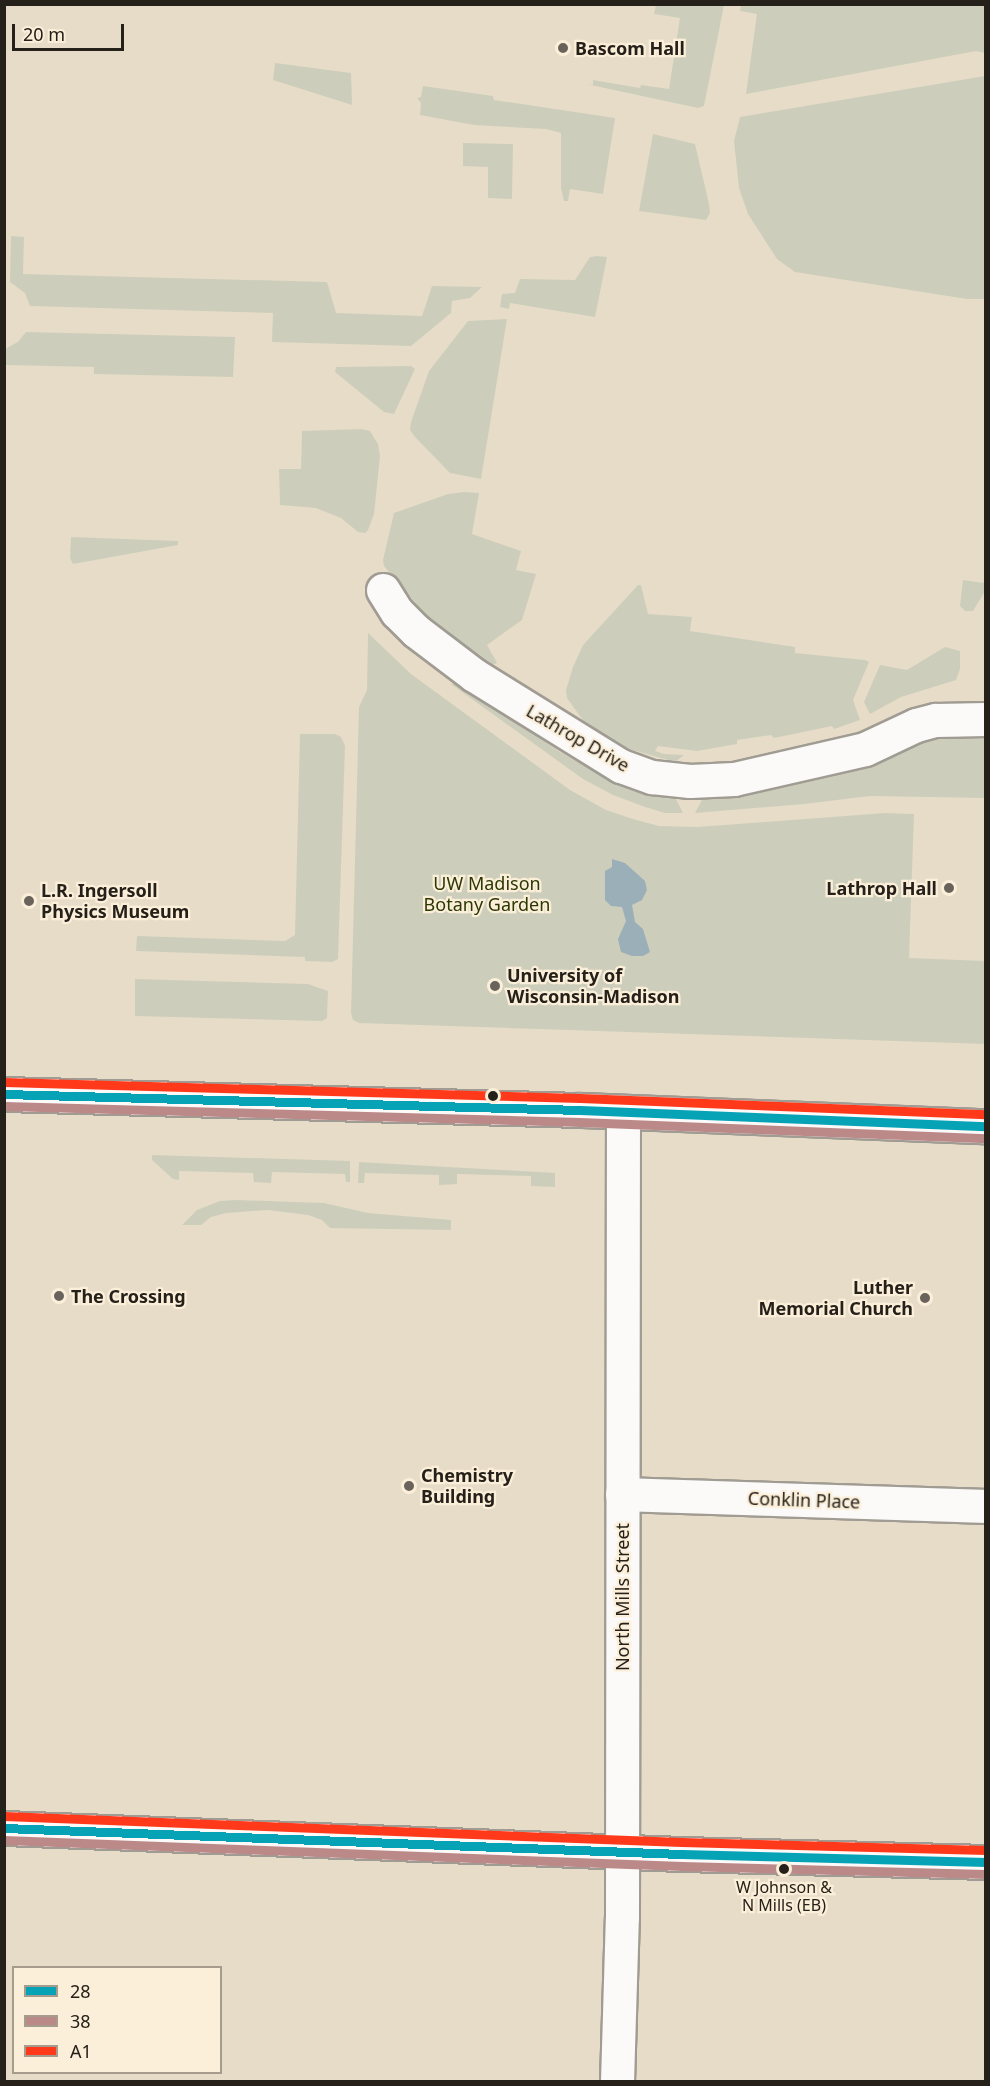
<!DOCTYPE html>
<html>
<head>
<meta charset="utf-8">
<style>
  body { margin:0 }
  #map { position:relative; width:990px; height:2086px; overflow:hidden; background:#e6e0d5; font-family:"Noto Sans",sans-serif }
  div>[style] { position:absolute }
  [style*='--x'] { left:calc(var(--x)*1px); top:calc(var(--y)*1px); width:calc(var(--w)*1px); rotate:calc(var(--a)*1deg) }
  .built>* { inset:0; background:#e7dcc8 }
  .green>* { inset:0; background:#cccebb }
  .water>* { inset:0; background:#9bafb9 }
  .roads { filter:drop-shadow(2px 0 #a19c93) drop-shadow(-2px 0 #a19c93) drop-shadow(0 2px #a19c93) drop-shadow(0 -2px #a19c93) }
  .street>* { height:33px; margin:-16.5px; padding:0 16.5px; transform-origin:16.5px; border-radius:16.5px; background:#fbfaf9 }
  .secondary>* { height:33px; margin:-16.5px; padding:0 16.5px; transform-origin:16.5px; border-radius:16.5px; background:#fbfaf9 }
  .primary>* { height:33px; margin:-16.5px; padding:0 16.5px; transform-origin:16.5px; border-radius:16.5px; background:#fbfaf9 }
  .bus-1>* { height:9px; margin:-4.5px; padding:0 4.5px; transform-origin:4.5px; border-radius:4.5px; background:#06a3b7 }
  .bus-2>* { height:9px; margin:-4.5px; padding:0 4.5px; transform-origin:4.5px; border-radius:4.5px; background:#bc8989 }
  .bus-3>* { height:9px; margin:-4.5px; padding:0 4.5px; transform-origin:4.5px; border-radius:4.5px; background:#ff391a }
  .dots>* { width:16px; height:16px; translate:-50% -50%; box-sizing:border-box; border:3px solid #fcefda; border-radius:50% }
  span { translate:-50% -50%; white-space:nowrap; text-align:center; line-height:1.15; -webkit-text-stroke:4.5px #fcefda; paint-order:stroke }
  .bus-label { font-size:16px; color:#252019 }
  .poi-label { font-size:18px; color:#252019; font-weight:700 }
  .left { translate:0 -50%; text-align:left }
  .right { translate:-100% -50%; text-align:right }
  .street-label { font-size:18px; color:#252019 }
  .park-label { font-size:18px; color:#2b3803 }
  .frame { position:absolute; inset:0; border:6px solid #252019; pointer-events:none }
  .legend { position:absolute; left:12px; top:1966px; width:210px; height:108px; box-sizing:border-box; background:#fcefda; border:2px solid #a69c8d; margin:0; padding:8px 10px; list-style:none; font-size:18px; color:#252019 }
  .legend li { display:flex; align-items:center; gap:12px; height:30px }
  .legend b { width:30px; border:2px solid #a69c8d }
  .scale { position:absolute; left:12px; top:24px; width:112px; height:27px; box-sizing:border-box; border:3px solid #252019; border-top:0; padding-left:8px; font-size:18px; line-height:21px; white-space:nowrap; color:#252019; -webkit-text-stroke:4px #fcefda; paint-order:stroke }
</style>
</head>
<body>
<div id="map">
  <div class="built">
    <i style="clip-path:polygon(evenodd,5px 5px,985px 5px,985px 2081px,5px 2082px,5px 5px,14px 1968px,220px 1968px,220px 2072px,14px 2072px,14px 1968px)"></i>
  </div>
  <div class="green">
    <i style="clip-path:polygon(656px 5px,724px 5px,704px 106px,698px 108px,586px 84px,593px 85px,593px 80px,640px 88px,641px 85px,669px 89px,680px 18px,654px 14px)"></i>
    <i style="clip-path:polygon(741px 5px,985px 5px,985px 53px,976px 51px,746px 94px,757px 14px,740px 11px)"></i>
    <i style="clip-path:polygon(275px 63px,351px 73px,352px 105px,273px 80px)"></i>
    <i style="clip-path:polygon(985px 76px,985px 299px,967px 299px,795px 272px,777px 259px,748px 214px,739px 188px,734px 141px,740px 117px)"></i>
    <i style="clip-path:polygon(423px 86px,493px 96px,494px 100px,615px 118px,603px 194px,570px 189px,568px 201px,564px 201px,561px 188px,561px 133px,546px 129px,474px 125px,420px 115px,421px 103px,417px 98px,421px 97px)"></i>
    <i style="clip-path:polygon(653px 134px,695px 144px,709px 204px,710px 213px,706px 220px,639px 211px)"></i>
    <i style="clip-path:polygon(463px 143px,513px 144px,512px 199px,488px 198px,488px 167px,463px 166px)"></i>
    <i style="clip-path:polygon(11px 236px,24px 237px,23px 274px,327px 282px,336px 313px,422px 316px,432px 286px,482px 287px,470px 298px,452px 301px,451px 313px,411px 346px,272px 342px,273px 313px,30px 306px,25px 293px,10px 282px)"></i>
    <i style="clip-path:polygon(597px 256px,607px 257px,595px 317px,510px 303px,509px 309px,500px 307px,502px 294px,515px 293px,520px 279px,575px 280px,590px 257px)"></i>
    <i style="clip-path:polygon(507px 319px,481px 479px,450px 473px,415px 437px,410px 430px,411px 422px,429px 371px,468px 321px)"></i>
    <i style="clip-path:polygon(26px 332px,235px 337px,233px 377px,94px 374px,94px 367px,5px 365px,5px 349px,18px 342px)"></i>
    <i style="clip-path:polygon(411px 366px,415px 369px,394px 414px,384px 412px,335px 372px,336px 367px)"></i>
    <i style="clip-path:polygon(361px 429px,370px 431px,378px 444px,380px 456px,374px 514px,368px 530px,365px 533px,358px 532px,341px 518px,316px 508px,280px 505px,279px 469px,301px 469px,302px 431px)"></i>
    <i style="clip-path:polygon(464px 492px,479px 493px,472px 534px,521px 551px,516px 570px,536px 574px,522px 620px,487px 645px,497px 663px,492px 665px,471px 652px,424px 613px,384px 566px,383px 560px,394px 513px,448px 494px)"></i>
    <i style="clip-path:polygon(71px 537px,178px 541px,178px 545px,73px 564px,70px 558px)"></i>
    <i style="clip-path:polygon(963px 580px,983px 583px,985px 580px,985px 591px,973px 611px,965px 611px,960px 606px)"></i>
    <i style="clip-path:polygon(638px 585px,641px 585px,648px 614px,692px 617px,690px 631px,795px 647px,795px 653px,865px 660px,869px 662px,853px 700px,860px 720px,834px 729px,832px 726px,774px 738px,771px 735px,737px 740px,737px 744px,697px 751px,658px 746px,655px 751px,664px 754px,684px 755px,675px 762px,629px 749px,587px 726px,567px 698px,566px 690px,573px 667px,583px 645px)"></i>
    <i style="clip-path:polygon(368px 633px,411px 674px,570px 790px,606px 810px,633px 819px,659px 826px,698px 827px,885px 813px,914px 814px,909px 958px,985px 961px,985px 1044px,359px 1023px,353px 1020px,351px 1013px,359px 707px,367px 690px)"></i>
    <i style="clip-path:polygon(945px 647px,960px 651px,960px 669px,956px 680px,901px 697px,870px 714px,864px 702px,880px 665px,907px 670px)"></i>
    <i style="clip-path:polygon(451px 684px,457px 684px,560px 752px,616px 784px,636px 792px,676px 799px,683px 813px,665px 813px,645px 807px,613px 795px,583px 779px)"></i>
    <i style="clip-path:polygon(300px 734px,335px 734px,341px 737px,345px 746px,338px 959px,332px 962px,305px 961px,305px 957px,136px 951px,137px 936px,285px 941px,295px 935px)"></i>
    <i style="clip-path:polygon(962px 734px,985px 736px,985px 798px,870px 796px,804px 804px,695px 813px,703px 798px,793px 785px,867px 768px,911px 746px,941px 736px)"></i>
    <i style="clip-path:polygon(135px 979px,308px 984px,328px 991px,327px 1018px,322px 1021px,135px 1016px)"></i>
    <i style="clip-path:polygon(152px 1155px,350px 1161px,350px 1182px,346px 1182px,345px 1174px,272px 1172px,271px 1183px,254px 1182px,253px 1173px,179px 1171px,179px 1180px,173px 1179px,152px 1160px)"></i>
    <i style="clip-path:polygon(359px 1162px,555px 1173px,555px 1187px,531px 1186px,531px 1176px,457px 1174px,457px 1184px,439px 1185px,439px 1175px,365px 1173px,364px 1183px,358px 1183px)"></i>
    <i style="clip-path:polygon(237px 1200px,324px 1203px,368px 1213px,451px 1220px,451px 1230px,330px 1228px,322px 1220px,308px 1215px,268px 1210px,226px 1213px,211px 1217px,201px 1225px,182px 1225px,197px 1210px,220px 1201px)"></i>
  </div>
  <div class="water">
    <i style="clip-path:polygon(612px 859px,625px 863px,645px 881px,647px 890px,642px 900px,632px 905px,635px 922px,643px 929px,650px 952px,643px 956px,632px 956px,621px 952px,618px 939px,626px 921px,622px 907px,611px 906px,605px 900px,605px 871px,612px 867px)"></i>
  </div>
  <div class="roads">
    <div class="street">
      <i style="--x:383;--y:590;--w:26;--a:58"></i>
      <i style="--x:397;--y:612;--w:27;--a:45"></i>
      <i style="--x:416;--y:631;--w:73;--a:37.2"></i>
      <i style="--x:474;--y:675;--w:173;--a:31.8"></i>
      <i style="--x:621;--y:766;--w:33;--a:20"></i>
      <i style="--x:652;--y:777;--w:38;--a:6"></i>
      <i style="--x:690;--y:781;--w:44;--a:-2.6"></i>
      <i style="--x:734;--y:779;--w:134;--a:-12.9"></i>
      <i style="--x:865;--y:749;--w:56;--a:-25.2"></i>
      <i style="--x:916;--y:725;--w:20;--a:-15"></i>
      <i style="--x:935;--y:720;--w:51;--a:-1.1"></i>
      <i style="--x:622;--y:1494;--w:364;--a:1.9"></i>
    </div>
    <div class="secondary">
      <i style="--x:617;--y:2082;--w:165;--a:-88.3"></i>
      <i style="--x:622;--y:1917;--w:805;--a:-89.93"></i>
    </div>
    <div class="primary">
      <i style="--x:4;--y:1094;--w:576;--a:1.59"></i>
      <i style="--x:580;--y:1110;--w:406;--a:2.3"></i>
      <i style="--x:4;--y:1828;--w:678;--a:2.2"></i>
      <i style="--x:682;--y:1854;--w:304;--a:1.5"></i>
    </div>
  </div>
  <div class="bus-1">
    <i style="--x:4;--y:1094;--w:576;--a:1.59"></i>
    <i style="--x:580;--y:1110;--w:406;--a:2.3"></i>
    <i style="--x:4;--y:1828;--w:678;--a:2.2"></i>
    <i style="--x:682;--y:1854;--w:304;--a:1.5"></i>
  </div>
  <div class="bus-2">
    <i style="--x:4;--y:1106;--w:576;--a:1.59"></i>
    <i style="--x:580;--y:1122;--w:406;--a:2.3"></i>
    <i style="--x:4;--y:1840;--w:678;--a:2.2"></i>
    <i style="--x:682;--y:1866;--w:304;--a:1.5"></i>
  </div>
  <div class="bus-3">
    <i style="--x:4;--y:1082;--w:576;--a:1.59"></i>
    <i style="--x:580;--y:1098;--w:406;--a:2.3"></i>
    <i style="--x:4;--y:1816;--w:678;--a:2.2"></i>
    <i style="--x:682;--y:1842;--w:304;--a:1.5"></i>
  </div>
  <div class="dots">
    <i style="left:563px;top:48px;background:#69635b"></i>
    <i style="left:949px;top:888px;background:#69635b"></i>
    <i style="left:29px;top:901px;background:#69635b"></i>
    <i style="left:495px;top:986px;background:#69635b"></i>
    <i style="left:493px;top:1096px;background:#252019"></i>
    <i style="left:59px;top:1296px;background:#69635b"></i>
    <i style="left:925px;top:1298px;background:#69635b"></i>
    <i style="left:409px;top:1486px;background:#69635b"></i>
    <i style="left:784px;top:1869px;background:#252019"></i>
  </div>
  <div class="bus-label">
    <span style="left:784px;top:1896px">W Johnson &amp;<br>N Mills (EB)</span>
  </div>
  <div class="poi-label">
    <span class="left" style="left:575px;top:48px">Bascom Hall</span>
    <span class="right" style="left:937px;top:888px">Lathrop Hall</span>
    <span class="left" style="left:41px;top:901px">L.R. Ingersoll<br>Physics Museum</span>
    <span class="left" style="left:507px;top:986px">University of<br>Wisconsin-Madison</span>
    <span class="right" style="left:913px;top:1298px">Luther<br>Memorial Church</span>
    <span class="left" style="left:71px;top:1296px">The Crossing</span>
    <span class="left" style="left:421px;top:1486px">Chemistry<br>Building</span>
  </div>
  <div class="street-label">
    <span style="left:578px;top:738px;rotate:30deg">Lathrop Drive</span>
    <span style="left:804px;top:1500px;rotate:2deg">Conklin Place</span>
    <span style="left:622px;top:1597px;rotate:-90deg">North Mills Street</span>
  </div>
  <div class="park-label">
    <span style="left:487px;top:894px">UW Madison<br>Botany Garden</span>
  </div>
  <div class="frame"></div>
  <ul class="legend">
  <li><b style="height:8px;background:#06a3b7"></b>28</li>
  <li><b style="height:8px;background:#bc8989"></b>38</li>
  <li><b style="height:8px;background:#ff391a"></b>A1</li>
  </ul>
  <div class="scale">20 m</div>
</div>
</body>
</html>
